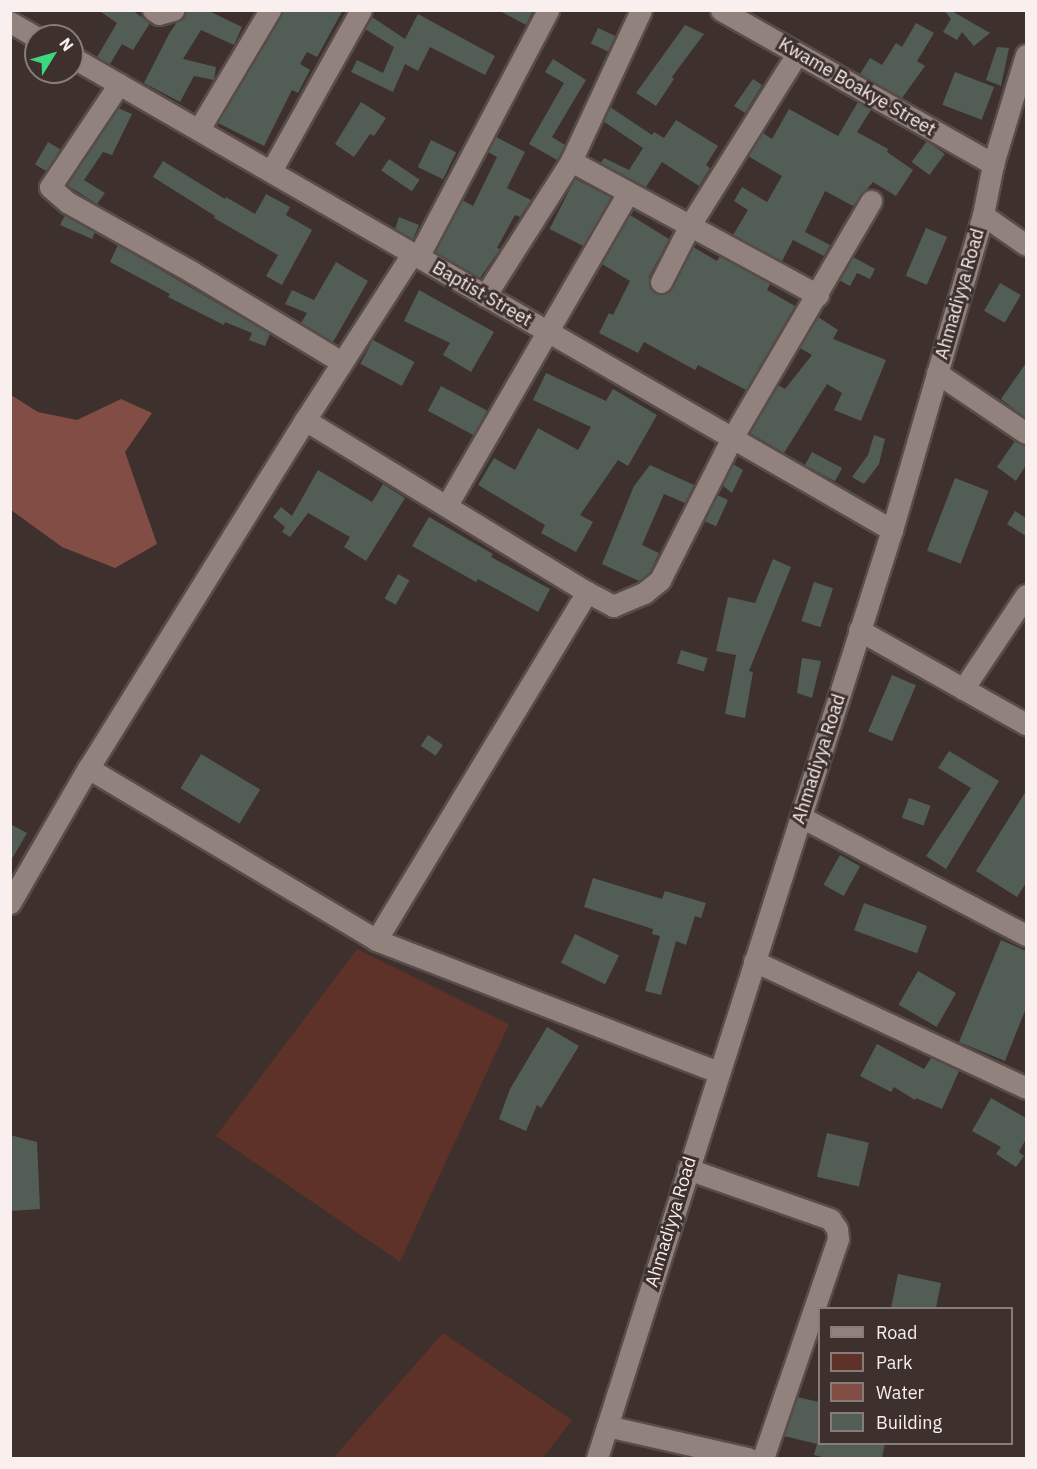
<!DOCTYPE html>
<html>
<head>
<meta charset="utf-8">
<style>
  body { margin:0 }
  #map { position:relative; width:1037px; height:1469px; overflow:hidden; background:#3d302d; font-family:"IBM Plex Sans",sans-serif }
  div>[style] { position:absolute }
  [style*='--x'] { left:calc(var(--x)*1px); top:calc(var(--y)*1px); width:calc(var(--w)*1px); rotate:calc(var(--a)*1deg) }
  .green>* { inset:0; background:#5e3129 }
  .water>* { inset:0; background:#824d44 }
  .building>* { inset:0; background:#525e55; transform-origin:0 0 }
  .roads { filter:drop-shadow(2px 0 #574c49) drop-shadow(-2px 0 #574c49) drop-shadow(0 2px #574c49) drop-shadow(0 -2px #574c49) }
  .minor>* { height:21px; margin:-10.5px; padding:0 10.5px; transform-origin:10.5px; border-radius:10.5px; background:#92827e }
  span { translate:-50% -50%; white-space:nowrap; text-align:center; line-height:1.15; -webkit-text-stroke:6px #3d302d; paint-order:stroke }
  .street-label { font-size:18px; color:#f9efee }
  .frame { position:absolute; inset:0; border:12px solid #f9efee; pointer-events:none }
  .legend { position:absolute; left:818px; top:1307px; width:195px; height:138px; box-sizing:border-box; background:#3d302d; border:2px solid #887c7a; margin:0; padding:8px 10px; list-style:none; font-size:18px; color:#f9efee }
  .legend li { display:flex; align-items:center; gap:12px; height:30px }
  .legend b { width:30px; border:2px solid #887c7a }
  .north { position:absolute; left:24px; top:24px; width:60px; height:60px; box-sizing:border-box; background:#3d302d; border:2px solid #887c7a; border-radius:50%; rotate:53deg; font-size:16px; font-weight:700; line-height:24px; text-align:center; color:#f9efee }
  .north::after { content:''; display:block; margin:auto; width:21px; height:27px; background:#3cd77e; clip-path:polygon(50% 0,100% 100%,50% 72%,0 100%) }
</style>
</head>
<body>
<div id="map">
  <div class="green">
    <i style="clip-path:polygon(357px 949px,509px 1024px,400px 1262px,216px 1136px)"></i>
    <i style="clip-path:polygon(443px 1333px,572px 1420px,543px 1458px,333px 1458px)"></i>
  </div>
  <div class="water">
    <i style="clip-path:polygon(11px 395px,38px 412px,77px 420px,121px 399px,152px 413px,125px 452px,157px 544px,115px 568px,62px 547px,11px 510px)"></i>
  </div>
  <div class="building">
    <i style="clip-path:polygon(98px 10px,132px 10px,150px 23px,133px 50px,122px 44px,110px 64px,97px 57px,117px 23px)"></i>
    <i style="clip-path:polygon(185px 10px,207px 10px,242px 27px,234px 45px,201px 30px,183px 59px,216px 67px,214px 80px,194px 76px,180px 102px,144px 83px,169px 34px)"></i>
    <i style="clip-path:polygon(283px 10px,343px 10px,317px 57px,307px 52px,300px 64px,310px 70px,298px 93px,292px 90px,264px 146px,218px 123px)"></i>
    <i style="clip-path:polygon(498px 10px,533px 10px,526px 25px)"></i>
    <i style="clip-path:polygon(944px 10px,950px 10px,990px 33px,974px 46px,962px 32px,957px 40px,943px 32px,951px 19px)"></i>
    <i style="clip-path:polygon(418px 14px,495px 56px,485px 75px,430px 47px,418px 71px,405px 64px,393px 92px,351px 72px,357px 60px,383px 73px,394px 47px,365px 29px,372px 17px,405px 39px)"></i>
    <i style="clip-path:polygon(916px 23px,934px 33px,917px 61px,925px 66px,902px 98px,860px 74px,870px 58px,882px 65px,896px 43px,902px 47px)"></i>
    <i style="clip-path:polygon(685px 25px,704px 34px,672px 77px,674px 79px,656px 106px,636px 93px)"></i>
    <i style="left:598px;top:28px;width:19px;height:17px;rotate:25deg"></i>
    <i style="clip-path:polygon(997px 47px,1009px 48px,1001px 86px,986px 80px)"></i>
    <i style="clip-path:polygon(553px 59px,586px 80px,552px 137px,565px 145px,557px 160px,529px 144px,564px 83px,545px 72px)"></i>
    <i style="left:955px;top:72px;width:42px;height:35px;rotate:21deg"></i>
    <i style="clip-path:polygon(753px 79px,762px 85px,745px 113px,734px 106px)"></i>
    <i style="clip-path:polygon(361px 102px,386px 118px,374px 136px,370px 134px,354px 157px,335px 144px)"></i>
    <i style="clip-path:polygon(858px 102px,871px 110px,857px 132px,888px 149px,887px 152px,913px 170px,896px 196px,873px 182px,853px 206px,825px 191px,805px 232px,830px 245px,824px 256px,793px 240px,782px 261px,733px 235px,748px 210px,734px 201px,742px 187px,767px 202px,782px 176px,748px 156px,763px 133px,772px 139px,789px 109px,838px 136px)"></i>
    <i style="clip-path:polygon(610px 107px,652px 135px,654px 132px,664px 138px,676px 120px,718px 146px,706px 165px,710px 168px,699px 186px,662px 162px,646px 187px,601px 163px,604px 158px,629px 170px,643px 148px,603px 121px)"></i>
    <i style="clip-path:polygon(118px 108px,132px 114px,112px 155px,103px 152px,84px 180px,105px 193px,97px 204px,67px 185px)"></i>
    <i style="clip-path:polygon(496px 137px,525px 152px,507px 188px,531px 200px,520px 217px,515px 215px,497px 248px,500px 249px,480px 278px,435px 252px,462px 200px,473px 206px,497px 157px,488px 152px)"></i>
    <i style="left:431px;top:140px;width:28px;height:30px;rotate:26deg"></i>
    <i style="left:927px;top:141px;width:22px;height:26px;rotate:36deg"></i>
    <i style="left:48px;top:142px;width:14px;height:26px;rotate:30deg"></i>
    <i style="left:389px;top:159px;width:37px;height:14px;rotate:34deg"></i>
    <i style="clip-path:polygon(163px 161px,225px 199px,226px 197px,255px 214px,266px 194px,290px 207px,286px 215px,312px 230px,282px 285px,266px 276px,278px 255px,214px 218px,215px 216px,153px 177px)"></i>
    <i style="left:575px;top:179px;width:40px;height:56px;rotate:27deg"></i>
    <i style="clip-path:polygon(65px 215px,95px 232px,92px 239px,60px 225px)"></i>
    <i style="clip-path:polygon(630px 215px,669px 239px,649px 277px,650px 288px,655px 293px,662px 295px,672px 288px,693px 247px,717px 261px,720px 256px,770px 284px,767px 290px,795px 306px,746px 390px,698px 365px,695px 370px,644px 342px,638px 353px,599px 333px,609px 313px,613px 315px,630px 281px,602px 264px)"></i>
    <i style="clip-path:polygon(399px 217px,419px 225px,413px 239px,395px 229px)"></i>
    <i style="left:926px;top:228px;width:23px;height:52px;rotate:23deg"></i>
    <i style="clip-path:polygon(118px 245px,270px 334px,265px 346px,249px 340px,252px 333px,225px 322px,224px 325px,168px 297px,170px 294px,110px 262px)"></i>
    <i style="clip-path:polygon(853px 257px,875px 269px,870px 279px,857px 273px,850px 286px,839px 280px)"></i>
    <i style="clip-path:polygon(336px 262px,368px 281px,333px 342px,301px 323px,307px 313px,285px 304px,292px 290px,314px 300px)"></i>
    <i style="left:1000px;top:283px;width:24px;height:32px;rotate:30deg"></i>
    <i style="clip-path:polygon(419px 290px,494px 332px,471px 372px,443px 355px,450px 343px,404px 321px)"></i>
    <i style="clip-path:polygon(818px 317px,838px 330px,833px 339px,886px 360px,861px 421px,834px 410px,842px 393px,827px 384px,784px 453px,750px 433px,778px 385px,785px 389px,812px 355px,800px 348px)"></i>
    <i style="left:373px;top:340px;width:47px;height:27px;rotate:28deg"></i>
    <i style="clip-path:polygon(1026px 363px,1026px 418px,1001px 399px)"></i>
    <i style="clip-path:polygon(546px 373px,606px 401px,613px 389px,657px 415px,628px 466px,618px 460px,580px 515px,593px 522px,576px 552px,541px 533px,545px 525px,478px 485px,494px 458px,515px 470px,538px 428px,578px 450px,591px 427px,533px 400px)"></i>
    <i style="left:441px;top:386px;width:52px;height:28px;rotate:28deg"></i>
    <i style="clip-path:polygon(874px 435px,885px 439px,879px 464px,864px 484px,852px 477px,868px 455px)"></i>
    <i style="clip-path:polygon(1015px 441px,1026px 446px,1026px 465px,1016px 481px,997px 467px)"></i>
    <i style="left:812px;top:452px;width:34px;height:15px;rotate:28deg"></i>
    <i style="clip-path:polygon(733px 464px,743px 470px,732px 493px,722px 485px)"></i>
    <i style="clip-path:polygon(650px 465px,694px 485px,685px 503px,664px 494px,642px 545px,659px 553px,650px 572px,639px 581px,602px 564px,634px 486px)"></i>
    <i style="clip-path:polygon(318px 470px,372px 502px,383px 484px,405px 498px,366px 561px,344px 547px,350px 537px,308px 513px,290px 537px,282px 532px,285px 527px,273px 517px,281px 507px,292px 516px)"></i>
    <i style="left:955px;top:478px;width:36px;height:78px;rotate:21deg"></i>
    <i style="left:717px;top:495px;width:12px;height:29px;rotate:24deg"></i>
    <i style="clip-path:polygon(1015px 511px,1026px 518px,1026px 536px,1007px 524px)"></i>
    <i style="clip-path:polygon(429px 517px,493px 554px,491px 557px,550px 589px,538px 612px,478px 579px,476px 582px,412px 546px)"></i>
    <i style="clip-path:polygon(773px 559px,791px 567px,749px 671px,753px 672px,745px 718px,725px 714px,736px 655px,716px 651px,728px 597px,755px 603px)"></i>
    <i style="left:398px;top:574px;width:13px;height:28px;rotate:29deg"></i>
    <i style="left:814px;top:582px;width:20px;height:41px;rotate:18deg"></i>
    <i style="left:681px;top:650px;width:28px;height:14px;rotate:17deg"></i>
    <i style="clip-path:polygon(802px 658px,821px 661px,812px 698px,797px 693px)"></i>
    <i style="left:892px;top:675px;width:26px;height:61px;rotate:23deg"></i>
    <i style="left:428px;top:735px;width:18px;height:13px;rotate:34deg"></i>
    <i style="clip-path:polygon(949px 751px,999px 781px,946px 869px,926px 856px,971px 788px,938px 768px)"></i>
    <i style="left:201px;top:754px;width:69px;height:40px;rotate:31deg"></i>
    <i style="clip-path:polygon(1026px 791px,1026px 883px,1017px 897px,976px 871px)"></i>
    <i style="left:909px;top:798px;width:23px;height:21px;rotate:20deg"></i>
    <i style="clip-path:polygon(10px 824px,27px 833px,10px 862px)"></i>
    <i style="left:840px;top:855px;width:23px;height:34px;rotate:29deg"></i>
    <i style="clip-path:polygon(593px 878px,662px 899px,665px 891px,706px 903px,701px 918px,695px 916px,686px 945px,676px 941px,661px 995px,645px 991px,660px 936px,652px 934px,653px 929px,584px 907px)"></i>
    <i style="left:864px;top:903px;width:67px;height:29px;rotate:20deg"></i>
    <i style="left:575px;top:934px;width:49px;height:32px;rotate:26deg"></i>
    <i style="clip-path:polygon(1001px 940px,1026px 951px,1026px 1008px,1005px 1061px,959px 1042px)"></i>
    <i style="left:918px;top:971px;width:44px;height:39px;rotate:30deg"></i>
    <i style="clip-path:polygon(547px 1027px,579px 1046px,541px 1108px,537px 1105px,526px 1131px,499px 1119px,510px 1089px)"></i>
    <i style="clip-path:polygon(877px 1044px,924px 1069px,931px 1058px,959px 1071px,942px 1109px,916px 1098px,915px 1100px,894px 1087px,891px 1092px,860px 1076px)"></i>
    <i style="clip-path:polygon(991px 1098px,1026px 1118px,1026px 1139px,1019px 1152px,1024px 1156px,1016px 1167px,996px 1154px,1001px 1147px,972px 1131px)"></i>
    <i style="left:827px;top:1133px;width:43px;height:45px;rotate:13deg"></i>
    <i style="clip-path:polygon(10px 1135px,37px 1142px,40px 1209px,10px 1211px)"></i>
    <i style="clip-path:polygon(898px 1274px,941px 1283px,936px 1308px,891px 1308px)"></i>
    <i style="clip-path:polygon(797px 1397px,819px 1402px,819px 1443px,885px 1443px,882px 1458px,827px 1458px,814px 1455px,817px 1444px,784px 1436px)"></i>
  </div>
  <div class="roads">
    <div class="minor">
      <i style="--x:153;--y:10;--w:7;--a:34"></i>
      <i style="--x:159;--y:14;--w:15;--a:-16"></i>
      <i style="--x:721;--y:10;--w:313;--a:29.5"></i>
      <i style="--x:10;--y:22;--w:30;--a:30"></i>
      <i style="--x:72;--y:57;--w:947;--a:29.98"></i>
      <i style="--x:119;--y:84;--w:124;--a:123.8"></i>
      <i style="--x:50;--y:187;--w:23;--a:41"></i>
      <i style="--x:67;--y:202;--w:143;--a:29.2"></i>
      <i style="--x:192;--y:272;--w:175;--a:31"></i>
      <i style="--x:199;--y:129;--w:139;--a:-59.2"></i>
      <i style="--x:571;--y:161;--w:281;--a:28.5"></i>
      <i style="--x:271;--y:171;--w:184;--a:-60.8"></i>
      <i style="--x:983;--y:215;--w:52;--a:34.9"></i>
      <i style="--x:412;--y:254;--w:197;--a:122.8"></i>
      <i style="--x:305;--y:420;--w:410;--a:121.9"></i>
      <i style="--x:88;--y:768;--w:335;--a:30.8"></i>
      <i style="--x:376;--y:940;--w:367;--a:21.1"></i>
      <i style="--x:418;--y:257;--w:279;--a:-62.2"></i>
      <i style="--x:661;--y:282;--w:64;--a:-63"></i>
      <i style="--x:690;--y:225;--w:202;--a:-58"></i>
      <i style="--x:485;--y:296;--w:160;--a:-57.5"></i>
      <i style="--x:571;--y:161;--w:166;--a:-65.1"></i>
      <i style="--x:937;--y:373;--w:107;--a:34"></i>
      <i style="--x:305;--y:420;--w:330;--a:31.4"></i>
      <i style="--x:587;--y:592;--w:407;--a:121.2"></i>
      <i style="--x:447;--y:505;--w:361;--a:-59.9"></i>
      <i style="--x:587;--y:592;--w:30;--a:28"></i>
      <i style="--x:613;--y:606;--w:34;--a:-23"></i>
      <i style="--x:644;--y:593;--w:21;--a:-39"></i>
      <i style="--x:660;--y:580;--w:159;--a:-63.1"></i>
      <i style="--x:732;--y:438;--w:275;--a:-59.6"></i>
      <i style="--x:859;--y:630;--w:192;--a:29.4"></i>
      <i style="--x:963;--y:689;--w:113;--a:-56.2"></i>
      <i style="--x:801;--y:817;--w:254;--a:27.7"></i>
      <i style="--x:10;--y:903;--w:156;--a:-60"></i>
      <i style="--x:754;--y:961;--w:300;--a:25"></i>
      <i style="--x:688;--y:1169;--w:151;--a:19.4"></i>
      <i style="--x:830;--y:1219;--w:12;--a:55"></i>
      <i style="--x:837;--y:1229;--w:10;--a:84"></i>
      <i style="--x:838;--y:1239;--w:231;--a:108.9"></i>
      <i style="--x:607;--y:1426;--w:145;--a:12.8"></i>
      <i style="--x:597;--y:1458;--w:974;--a:-72.37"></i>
      <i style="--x:892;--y:530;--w:328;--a:-73.9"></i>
      <i style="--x:983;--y:215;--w:52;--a:-78.9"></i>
      <i style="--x:993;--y:164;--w:114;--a:-73.2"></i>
    </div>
  </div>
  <div class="street-label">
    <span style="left:857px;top:87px;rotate:30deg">Kwame Boakye Street</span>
    <span style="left:482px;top:294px;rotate:30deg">Baptist Street</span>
    <span style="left:960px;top:294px;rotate:-74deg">Ahmadiyya Road</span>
    <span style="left:819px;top:759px;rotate:-72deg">Ahmadiyya Road</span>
    <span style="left:671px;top:1222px;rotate:-73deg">Ahmadiyya Road</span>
  </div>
  <div class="frame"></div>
  <ul class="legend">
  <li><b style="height:8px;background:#92827e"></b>Road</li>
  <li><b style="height:16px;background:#5e3129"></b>Park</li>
  <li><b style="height:16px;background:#824d44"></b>Water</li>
  <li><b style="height:16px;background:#525e55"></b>Building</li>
  </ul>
  <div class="north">N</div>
</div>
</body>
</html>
